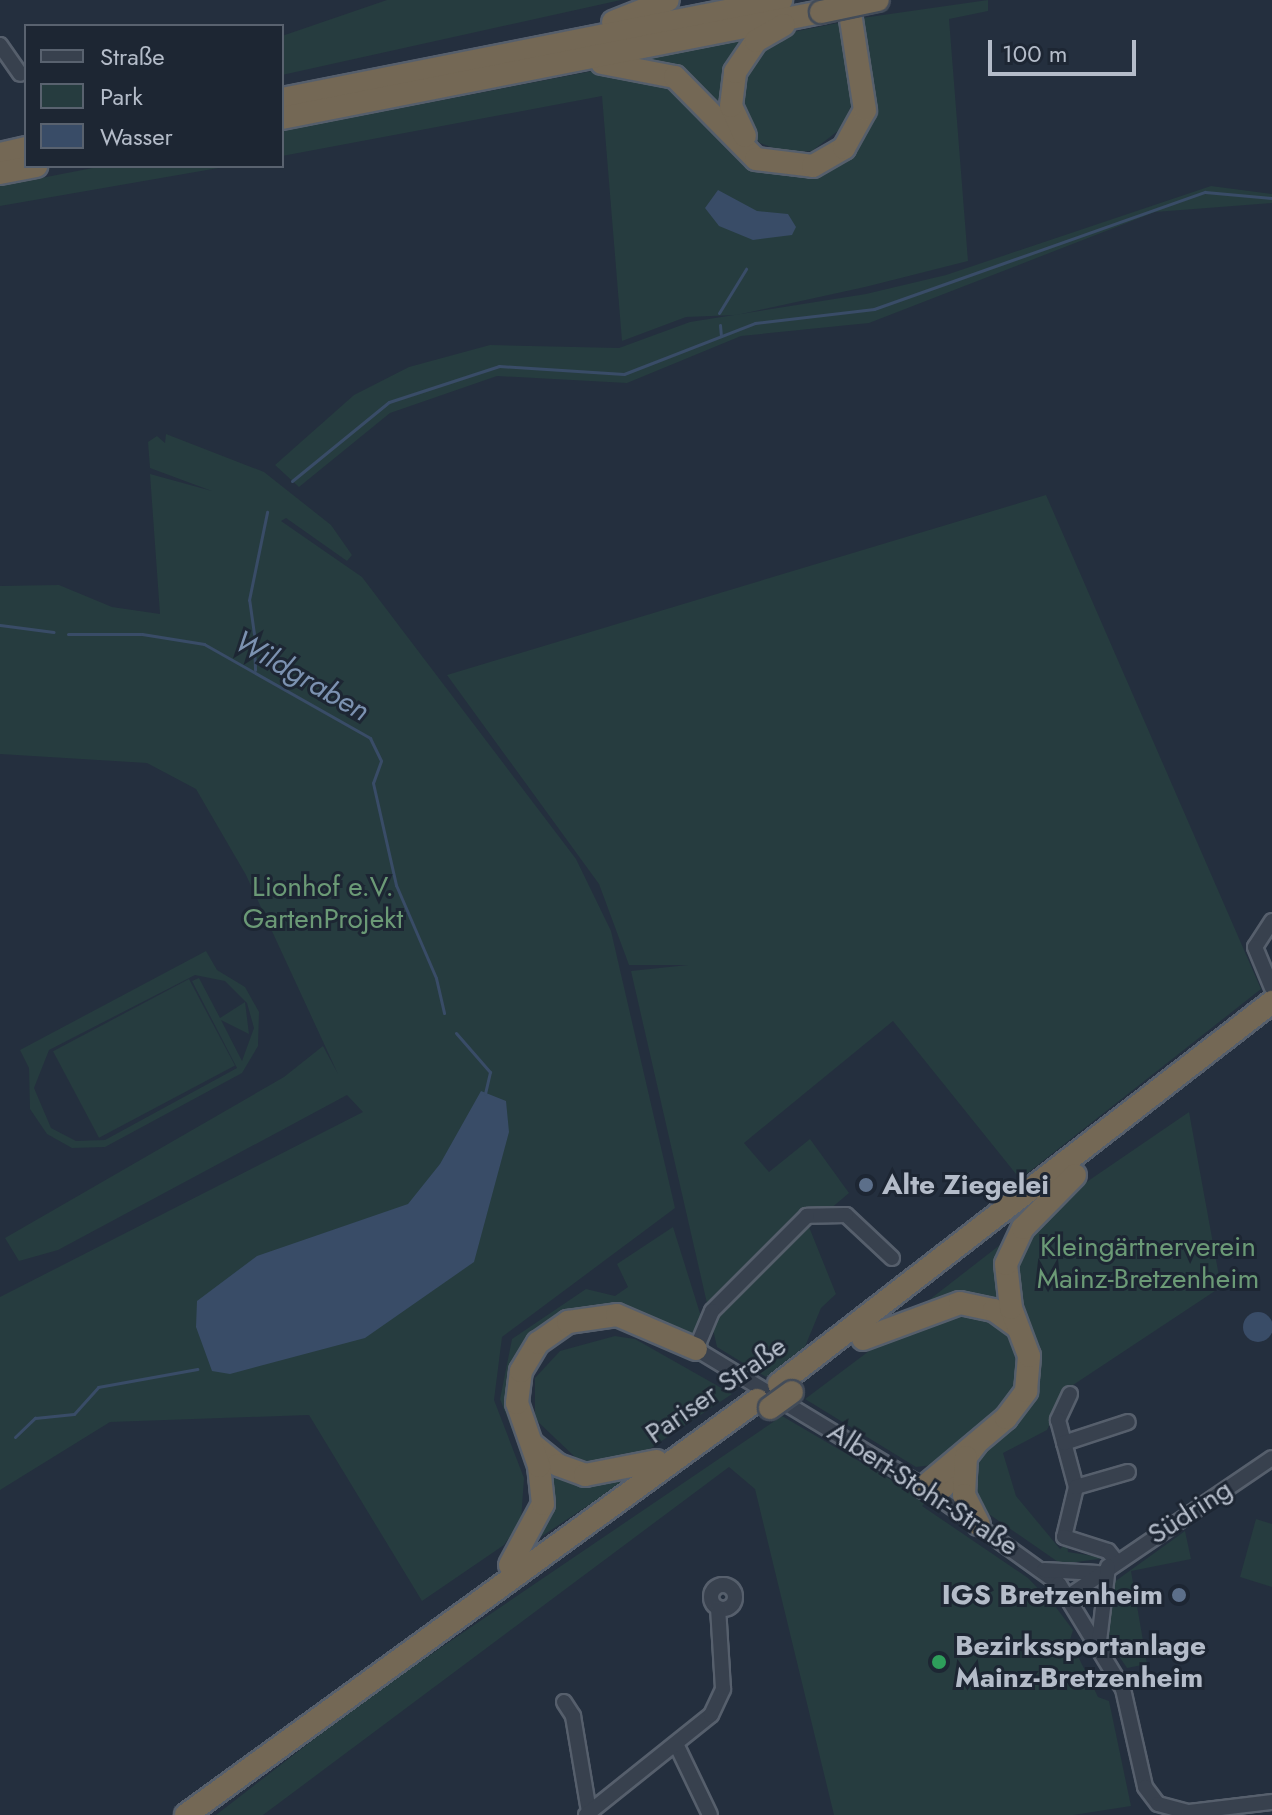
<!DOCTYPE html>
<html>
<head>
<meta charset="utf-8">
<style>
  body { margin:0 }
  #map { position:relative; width:1272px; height:1815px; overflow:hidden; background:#242f3e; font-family:Jost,sans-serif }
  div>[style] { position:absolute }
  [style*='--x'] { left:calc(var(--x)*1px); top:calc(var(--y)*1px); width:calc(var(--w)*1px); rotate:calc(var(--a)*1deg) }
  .green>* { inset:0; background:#263c3f; transform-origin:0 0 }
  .water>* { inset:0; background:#394c67 }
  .round { border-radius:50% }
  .stream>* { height:3px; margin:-1.5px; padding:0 1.5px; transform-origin:1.5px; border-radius:1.5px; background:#394c67 }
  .roads { filter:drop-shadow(2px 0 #565f6c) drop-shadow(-2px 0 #565f6c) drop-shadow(0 2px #565f6c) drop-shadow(0 -2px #565f6c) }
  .minor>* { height:14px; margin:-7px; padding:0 7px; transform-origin:7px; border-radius:7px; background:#38414e }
  .minor>.ring { margin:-7px; padding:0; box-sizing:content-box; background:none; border:14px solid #38414e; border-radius:50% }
  .highway>* { height:22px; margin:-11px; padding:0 11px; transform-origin:11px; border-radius:11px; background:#746855 }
  .bridges { filter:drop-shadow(2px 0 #434c59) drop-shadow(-2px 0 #434c59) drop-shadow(0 2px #434c59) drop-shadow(0 -2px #434c59) }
  .highway-bridge>* { height:22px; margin:-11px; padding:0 11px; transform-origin:11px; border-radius:11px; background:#746855 }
  .dots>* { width:22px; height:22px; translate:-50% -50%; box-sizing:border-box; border:4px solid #1d2633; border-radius:50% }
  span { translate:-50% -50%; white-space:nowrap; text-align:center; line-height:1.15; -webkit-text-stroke:6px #1d2633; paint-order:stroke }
  .park-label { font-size:28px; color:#6b9a76 }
  .poi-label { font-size:28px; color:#b4bcc9; font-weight:700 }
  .left { translate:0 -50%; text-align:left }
  .right { translate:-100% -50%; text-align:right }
  .street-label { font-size:28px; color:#b4bcc9 }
  .water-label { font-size:30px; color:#7c92b1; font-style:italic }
  .legend { position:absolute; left:24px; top:24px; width:260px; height:144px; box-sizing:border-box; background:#1d2633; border:2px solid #59626f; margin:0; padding:10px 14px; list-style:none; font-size:24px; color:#b4bcc9 }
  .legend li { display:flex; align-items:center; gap:16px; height:40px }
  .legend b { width:40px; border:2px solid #59626f }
  .scale { position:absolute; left:988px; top:40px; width:148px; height:36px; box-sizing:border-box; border:4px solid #b4bcc9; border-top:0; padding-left:10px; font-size:24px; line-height:28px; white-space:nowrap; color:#b4bcc9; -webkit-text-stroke:6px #1d2633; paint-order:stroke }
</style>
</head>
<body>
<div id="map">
  <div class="green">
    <i style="clip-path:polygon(387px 0,621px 0,282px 75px,282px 36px)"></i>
    <i style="clip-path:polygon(988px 0,988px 11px,949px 19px,968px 261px,865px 287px,737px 315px,686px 317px,622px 341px,602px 96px,282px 156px,282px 131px,603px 69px,663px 76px,732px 145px,824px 167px,872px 92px,862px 18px)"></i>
    <i style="clip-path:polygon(843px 22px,853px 100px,843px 127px,812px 151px,784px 152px,760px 143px,740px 122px,743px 62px,783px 34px)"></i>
    <i style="clip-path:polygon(755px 37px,729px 116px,636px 60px,743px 39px)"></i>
    <i style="clip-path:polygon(103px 166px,230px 166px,0 206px,0 186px)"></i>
    <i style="clip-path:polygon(1211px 186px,1272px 194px,1272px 203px,1155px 212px,869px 323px,741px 336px,627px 383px,497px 376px,390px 413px,299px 487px,275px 465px,354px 395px,409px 367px,490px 345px,619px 348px,690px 322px,866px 294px,946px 275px)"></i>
    <i style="clip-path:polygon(166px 434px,264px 472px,331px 525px,352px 555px,347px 561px,286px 518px,281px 521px,362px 577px,576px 859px,611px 931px,675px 1208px,502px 1337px,494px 1400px,524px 1478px,521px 1520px,504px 1545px,422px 1601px,309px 1415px,110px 1422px,0 1490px,0 1297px,363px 1112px,347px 1095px,58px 1250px,19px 1261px,5px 1238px,284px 1077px,323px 1046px,338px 1074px,246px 875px,196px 789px,147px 763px,0 754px,0 586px,59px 585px,112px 607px,160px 614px,150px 474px,212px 491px,150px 468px,148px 442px,157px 436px,165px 443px)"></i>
    <i style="clip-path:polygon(1046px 495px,1261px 989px,1020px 1179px,893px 1021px,744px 1143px,769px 1172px,810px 1139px,849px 1193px,809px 1227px,836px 1294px,821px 1308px,804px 1349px,766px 1377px,717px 1347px,631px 971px,688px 965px,629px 965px,599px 884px,447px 675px)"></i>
    <i style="clip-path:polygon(evenodd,206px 951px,217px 970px,245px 987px,259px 1012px,258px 1046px,242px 1073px,105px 1147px,72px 1148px,47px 1134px,30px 1109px,29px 1068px,20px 1050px,206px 951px,195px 975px,225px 981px,247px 1003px,254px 1028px,242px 1061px,221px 1020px,249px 1034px,245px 1002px,220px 1018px,199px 978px,192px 981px,237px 1068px,105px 1140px,76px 1141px,51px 1128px,34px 1088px,49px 1050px,195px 975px)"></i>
    <i style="left:189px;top:979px;width:98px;height:154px;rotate:62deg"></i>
    <i style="clip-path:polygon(1189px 1112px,1221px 1287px,1067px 1389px,1047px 1430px,1003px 1453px,1016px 1496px,1060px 1549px,1067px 1543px,1068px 1552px,1106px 1558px,1061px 1564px,983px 1510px,969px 1469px,1021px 1410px,1014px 1253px,1069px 1194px)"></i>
    <i style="clip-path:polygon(673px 1227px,703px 1323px,691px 1336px,611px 1309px,521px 1358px,535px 1467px,528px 1470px,500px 1399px,512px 1339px,586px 1289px,615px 1296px,628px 1287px,617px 1264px)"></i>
    <i style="clip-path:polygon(1014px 1234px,1008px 1309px,920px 1307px)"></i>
    <i style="clip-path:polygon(942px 1310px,991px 1312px,1022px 1349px,1015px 1400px,933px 1465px,916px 1467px,805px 1399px,885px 1339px)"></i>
    <i style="clip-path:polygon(615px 1336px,635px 1339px,732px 1394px,639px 1456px,598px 1464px,576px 1458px,535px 1419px,535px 1378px,560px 1351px)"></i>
    <i style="clip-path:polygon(782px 1416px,927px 1501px,922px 1506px,1028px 1578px,1055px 1606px,1073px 1630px,1070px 1640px,1098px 1697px,1109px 1701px,1131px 1806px,1073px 1815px,834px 1815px,755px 1489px,729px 1467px,263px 1815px,216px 1815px,371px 1695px)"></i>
    <i style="clip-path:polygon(544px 1467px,619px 1479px,622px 1483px,536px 1540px)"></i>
    <i style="clip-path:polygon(1256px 1519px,1272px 1524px,1272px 1587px,1240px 1577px)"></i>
    <i style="clip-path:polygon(1185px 1531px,1191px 1559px,1131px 1571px,1147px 1664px,1127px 1668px,1104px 1634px,1110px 1585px)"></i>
  </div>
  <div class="water">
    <i style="clip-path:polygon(718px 190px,757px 211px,788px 214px,796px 227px,792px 235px,753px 240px,719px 226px,705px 208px)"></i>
    <i style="clip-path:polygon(481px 1091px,506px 1101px,509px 1132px,474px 1262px,365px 1338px,230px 1374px,212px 1371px,196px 1327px,197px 1301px,257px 1256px,408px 1204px,440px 1164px)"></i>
    <i class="round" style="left:1243px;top:1312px;width:30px;height:30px"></i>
  </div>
  <div class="stream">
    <i style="--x:719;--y:313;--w:52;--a:-58.5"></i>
    <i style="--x:720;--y:325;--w:11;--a:85"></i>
    <i style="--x:292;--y:481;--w:125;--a:-39.2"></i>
    <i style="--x:389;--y:402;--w:116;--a:-18.1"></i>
    <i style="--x:499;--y:366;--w:125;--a:3.7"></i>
    <i style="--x:624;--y:374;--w:141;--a:-21.3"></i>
    <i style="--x:755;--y:323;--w:120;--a:-6.7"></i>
    <i style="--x:874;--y:309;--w:351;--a:-19.5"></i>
    <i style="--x:1205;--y:192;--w:67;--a:5.1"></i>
    <i style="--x:0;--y:625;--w:54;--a:7.4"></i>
    <i style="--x:68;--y:634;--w:74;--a:0"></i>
    <i style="--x:142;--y:634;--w:63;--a:9.2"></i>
    <i style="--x:204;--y:644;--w:191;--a:29.5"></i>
    <i style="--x:370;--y:738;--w:25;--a:64"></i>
    <i style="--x:381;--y:761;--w:23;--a:110"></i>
    <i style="--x:373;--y:783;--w:105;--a:77.3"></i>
    <i style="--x:396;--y:885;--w:101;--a:66.7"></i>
    <i style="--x:436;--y:978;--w:36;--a:77"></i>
    <i style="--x:254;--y:634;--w:34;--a:-98"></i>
    <i style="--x:249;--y:600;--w:90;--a:-78.4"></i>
    <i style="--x:254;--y:640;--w:30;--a:88"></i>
    <i style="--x:456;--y:1033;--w:52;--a:48.9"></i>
    <i style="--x:490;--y:1072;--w:22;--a:103"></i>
    <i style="--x:15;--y:1437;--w:28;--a:-44"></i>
    <i style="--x:35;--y:1418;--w:39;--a:-6"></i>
    <i style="--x:74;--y:1414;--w:36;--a:-48"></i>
    <i style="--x:98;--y:1387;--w:101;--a:-10.3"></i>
  </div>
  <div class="roads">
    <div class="minor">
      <i style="--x:0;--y:45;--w:35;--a:55"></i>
      <i style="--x:1272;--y:921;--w:31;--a:123"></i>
      <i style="--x:1255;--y:947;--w:44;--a:67.5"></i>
      <i style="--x:892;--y:1258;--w:63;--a:-136.9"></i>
      <i style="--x:846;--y:1215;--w:39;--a:179"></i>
      <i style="--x:807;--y:1216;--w:134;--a:135"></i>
      <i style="--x:712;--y:1311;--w:41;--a:112.8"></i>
      <i style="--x:696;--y:1349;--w:267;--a:31.2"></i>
      <i style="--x:924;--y:1487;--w:166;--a:35.7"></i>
      <i style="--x:1059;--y:1584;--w:123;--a:58.6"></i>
      <i style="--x:1123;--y:1689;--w:100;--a:77.3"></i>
      <i style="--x:1145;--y:1787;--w:21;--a:53"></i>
      <i style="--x:1158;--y:1804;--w:31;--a:15"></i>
      <i style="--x:1188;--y:1812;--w:85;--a:-6.8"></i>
      <i style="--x:1070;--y:1394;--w:29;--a:115"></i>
      <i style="--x:1058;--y:1420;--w:69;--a:75"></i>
      <i style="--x:1076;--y:1487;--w:51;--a:103.5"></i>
      <i style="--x:1064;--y:1537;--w:46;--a:17.7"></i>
      <i style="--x:1108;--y:1551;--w:13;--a:51"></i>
      <i style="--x:1064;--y:1443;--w:67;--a:-18.2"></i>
      <i style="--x:1076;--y:1487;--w:54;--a:-16.1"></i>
      <i style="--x:1044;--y:1570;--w:54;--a:3.2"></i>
      <i class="ring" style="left:711px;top:1585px;width:10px;height:10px"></i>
      <i style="--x:1069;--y:1596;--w:245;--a:-34.2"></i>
      <i style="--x:1099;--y:1641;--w:75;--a:-83.1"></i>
      <i style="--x:564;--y:1702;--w:17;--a:57"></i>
      <i style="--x:573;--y:1716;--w:97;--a:80.5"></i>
      <i style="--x:677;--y:1746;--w:76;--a:64.4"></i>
      <i style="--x:586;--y:1815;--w:160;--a:-38.7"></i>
      <i style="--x:711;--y:1715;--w:29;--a:-65"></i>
      <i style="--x:723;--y:1689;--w:81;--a:-93.5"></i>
    </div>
    <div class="highway">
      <i style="--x:613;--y:22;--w:59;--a:-21.8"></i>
      <i style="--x:602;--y:63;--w:74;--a:10.9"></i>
      <i style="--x:675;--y:77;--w:115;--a:45.4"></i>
      <i style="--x:756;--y:159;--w:57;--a:7"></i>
      <i style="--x:813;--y:166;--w:36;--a:-30"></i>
      <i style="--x:844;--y:148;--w:43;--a:-61.1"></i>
      <i style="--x:865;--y:110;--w:111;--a:-98.8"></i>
      <i style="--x:282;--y:99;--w:509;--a:-11.22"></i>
      <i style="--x:282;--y:118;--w:549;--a:-11.13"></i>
      <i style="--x:745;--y:136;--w:33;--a:-115"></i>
      <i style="--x:731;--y:106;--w:34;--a:-83"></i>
      <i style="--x:735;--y:72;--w:37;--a:-56"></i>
      <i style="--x:756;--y:41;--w:32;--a:-30"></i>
      <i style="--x:0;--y:154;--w:27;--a:-13"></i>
      <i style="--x:0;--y:173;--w:37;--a:-11"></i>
      <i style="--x:863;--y:1339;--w:103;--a:-20.4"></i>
      <i style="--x:960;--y:1303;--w:35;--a:12"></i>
      <i style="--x:994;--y:1310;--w:29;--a:36"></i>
      <i style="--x:779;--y:1384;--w:624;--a:-37.77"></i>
      <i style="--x:532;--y:1444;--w:33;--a:39"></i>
      <i style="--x:558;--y:1465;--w:29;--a:20"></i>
      <i style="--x:585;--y:1475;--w:73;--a:-11"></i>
      <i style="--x:976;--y:1444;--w:54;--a:127.5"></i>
      <i style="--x:943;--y:1487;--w:19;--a:180"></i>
      <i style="--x:924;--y:1487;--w:107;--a:-40.1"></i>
      <i style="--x:1006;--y:1418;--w:34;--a:-53"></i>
      <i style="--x:1026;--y:1391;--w:35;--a:-85"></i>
      <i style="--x:1029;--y:1356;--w:51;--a:-110.6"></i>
      <i style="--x:1011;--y:1308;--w:44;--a:-96.5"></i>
      <i style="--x:1006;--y:1264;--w:40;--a:-65"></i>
      <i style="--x:1023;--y:1228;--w:74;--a:-45.5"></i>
      <i style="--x:966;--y:1457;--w:38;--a:93"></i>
      <i style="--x:964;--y:1495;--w:33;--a:63"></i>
      <i style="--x:510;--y:1565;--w:69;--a:-61.6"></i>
      <i style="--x:543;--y:1504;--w:38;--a:-96"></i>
      <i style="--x:539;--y:1466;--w:67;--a:-109.2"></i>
      <i style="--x:517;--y:1403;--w:32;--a:-83"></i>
      <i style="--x:521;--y:1371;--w:33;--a:-59"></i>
      <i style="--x:538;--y:1343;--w:37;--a:-35"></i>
      <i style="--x:568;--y:1322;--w:49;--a:-8.1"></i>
      <i style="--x:617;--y:1315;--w:86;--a:23.3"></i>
      <i style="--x:186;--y:1815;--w:706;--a:-36.01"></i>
    </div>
  </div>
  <div class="bridges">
    <div class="highway-bridge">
      <i style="--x:821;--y:12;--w:58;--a:-11.9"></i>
      <i style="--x:770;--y:1408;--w:27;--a:-36"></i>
    </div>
  </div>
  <div class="dots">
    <i style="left:866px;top:1185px;background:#5c6f8a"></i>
    <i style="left:1179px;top:1595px;background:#5c6f8a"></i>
    <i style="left:939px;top:1662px;background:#2e9e5b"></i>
  </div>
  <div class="park-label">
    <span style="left:323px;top:903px">Lionhof e.V.<br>GartenProjekt</span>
    <span style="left:1148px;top:1263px">Kleingärtnerverein<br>Mainz-Bretzenheim</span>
  </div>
  <div class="poi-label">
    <span class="left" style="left:882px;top:1185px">Alte Ziegelei</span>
    <span class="right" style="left:1163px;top:1595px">IGS Bretzenheim</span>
    <span class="left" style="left:955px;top:1662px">Bezirkssportanlage<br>Mainz-Bretzenheim</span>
  </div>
  <div class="street-label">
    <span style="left:716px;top:1390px;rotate:-35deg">Pariser Straße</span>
    <span style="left:923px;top:1489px;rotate:33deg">Albert-Stohr-Straße</span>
    <span style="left:1190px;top:1512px;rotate:-33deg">Südring</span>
  </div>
  <div class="water-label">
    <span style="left:302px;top:676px;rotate:30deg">Wildgraben</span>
  </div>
  <ul class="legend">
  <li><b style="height:10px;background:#38414e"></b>Straße</li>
  <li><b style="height:22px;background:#263c3f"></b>Park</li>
  <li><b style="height:22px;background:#394c67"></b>Wasser</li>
  </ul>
  <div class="scale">100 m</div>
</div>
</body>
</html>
